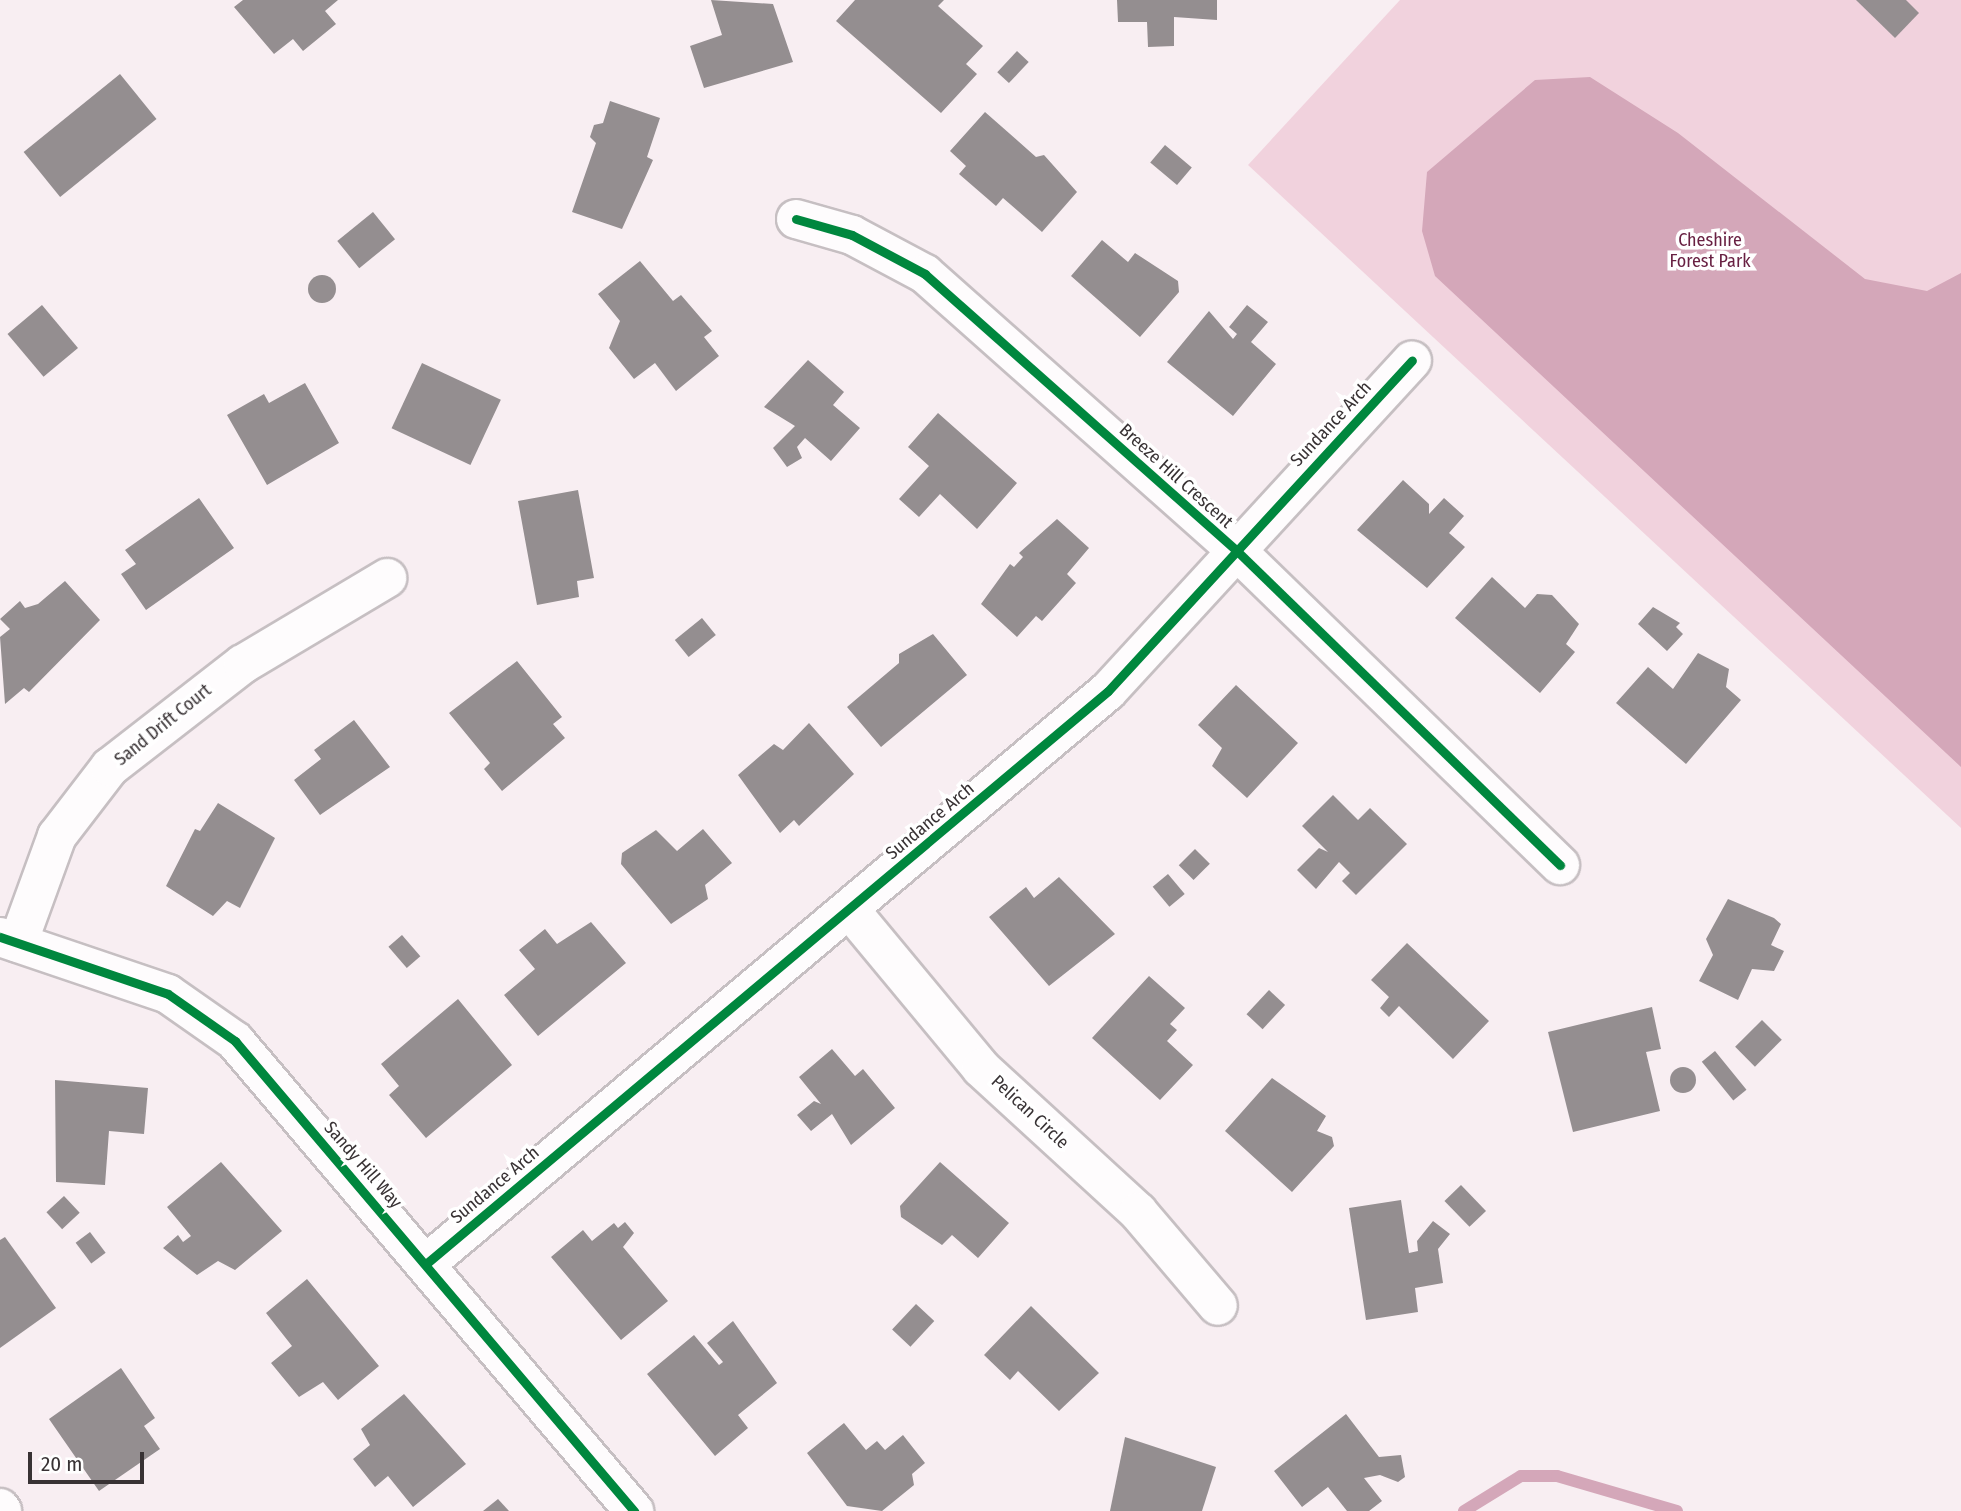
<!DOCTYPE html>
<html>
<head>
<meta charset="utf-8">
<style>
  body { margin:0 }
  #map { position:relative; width:1961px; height:1511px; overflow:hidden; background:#f8eef2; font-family:"Fira Sans Condensed",sans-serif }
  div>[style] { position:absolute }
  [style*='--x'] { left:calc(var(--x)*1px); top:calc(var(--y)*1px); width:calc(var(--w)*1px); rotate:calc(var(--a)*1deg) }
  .green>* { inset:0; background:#f1d2dd }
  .water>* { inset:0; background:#d4a7b9 }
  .stream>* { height:12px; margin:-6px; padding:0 6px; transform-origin:6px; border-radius:6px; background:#d4a7b9 }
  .building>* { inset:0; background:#948e90; transform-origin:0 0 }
  .round { border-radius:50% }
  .roads { filter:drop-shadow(2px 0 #c6bfc2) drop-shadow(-2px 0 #c6bfc2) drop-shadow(0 2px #c6bfc2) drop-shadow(0 -2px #c6bfc2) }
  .minor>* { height:38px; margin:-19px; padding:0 19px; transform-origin:19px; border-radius:19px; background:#fefcfd }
  .cycleway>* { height:9px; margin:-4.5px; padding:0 4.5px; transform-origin:4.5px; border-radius:4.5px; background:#00873e }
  span { translate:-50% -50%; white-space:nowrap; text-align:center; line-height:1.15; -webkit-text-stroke:7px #fff; paint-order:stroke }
  .park-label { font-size:18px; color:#682042 }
  .street-label { font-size:18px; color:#383234 }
  .scale { position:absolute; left:28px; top:1452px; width:116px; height:32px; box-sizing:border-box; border:4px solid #383234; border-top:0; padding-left:9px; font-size:21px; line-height:24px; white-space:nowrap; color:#383234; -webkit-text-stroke:5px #fff; paint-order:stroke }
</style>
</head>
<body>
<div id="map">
  <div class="green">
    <i style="clip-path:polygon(1400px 0,1961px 0,1961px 828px,1248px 165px)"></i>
  </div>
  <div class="water">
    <i style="clip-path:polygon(1590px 77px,1678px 133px,1865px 279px,1927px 291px,1961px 273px,1961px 767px,1435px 276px,1422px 231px,1427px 172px,1535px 80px)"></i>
  </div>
  <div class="stream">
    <i style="--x:1464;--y:1511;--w:67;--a:-31.6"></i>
    <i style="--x:1521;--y:1476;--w:36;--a:0"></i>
    <i style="--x:1557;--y:1476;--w:125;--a:16.3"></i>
  </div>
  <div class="building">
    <i style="clip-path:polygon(243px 0,338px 0,325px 11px,336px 24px,303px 51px,293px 39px,274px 54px,234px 7px)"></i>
    <i style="clip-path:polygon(711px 0,773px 4px,793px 62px,704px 88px,690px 46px,722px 35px)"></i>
    <i style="clip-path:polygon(855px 0,944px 0,938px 6px,983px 46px,966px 64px,977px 74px,941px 113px,836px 21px)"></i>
    <i style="clip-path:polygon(1117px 0,1217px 0,1217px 20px,1174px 17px,1174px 46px,1148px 47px,1147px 22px,1118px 22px)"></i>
    <i style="clip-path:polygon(1856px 0,1906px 0,1919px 13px,1895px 38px)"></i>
    <i style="left:1017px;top:51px;width:16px;height:29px;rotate:43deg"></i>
    <i style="left:120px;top:74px;width:58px;height:124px;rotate:51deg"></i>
    <i style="clip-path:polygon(610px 101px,660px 118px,647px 157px,653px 160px,622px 229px,572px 212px,596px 143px,590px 137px,594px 125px,603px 123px)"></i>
    <i style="clip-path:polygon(985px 112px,1036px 157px,1044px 155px,1077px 192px,1042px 232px,1003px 198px,996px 206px,959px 174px,966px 166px,950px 151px)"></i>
    <i style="left:1165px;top:145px;width:35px;height:23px;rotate:40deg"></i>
    <i style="left:373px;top:212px;width:35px;height:46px;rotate:51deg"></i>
    <i style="clip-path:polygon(1102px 240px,1128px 262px,1135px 253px,1178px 281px,1179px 292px,1140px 337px,1071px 276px)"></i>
    <i style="clip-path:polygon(640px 261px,673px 301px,681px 295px,712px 331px,704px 337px,719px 356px,676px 391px,655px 363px,634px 379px,609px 348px,620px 321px,598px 294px)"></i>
    <i class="round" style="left:308px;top:275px;width:28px;height:28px"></i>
    <i style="left:42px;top:305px;width:56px;height:45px;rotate:50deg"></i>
    <i style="clip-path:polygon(1247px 305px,1268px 322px,1251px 342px,1276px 364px,1233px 416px,1167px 362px,1209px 311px,1233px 339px,1237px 334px,1229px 327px)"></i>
    <i style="clip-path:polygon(808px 360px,844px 392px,833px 405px,860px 428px,831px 461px,805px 438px,797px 447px,802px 458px,787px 467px,773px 448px,795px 426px,764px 407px)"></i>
    <i style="left:422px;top:363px;width:87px;height:72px;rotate:25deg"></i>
    <i style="clip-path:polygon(305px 383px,339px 443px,267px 485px,227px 415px,264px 394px,269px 403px)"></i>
    <i style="clip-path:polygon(938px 413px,1017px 483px,977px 529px,940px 494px,919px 517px,899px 499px,929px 466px,908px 447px)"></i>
    <i style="clip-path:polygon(1403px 480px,1429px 504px,1429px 514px,1444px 498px,1464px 516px,1449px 533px,1465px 547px,1427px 588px,1357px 530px)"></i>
    <i style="clip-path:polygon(578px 490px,594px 578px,577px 581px,579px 597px,537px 605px,518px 501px)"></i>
    <i style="clip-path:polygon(199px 498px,234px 548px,146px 610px,121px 574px,136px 564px,125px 550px)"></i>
    <i style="clip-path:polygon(1057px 519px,1089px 548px,1067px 574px,1076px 583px,1042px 621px,1036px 616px,1017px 637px,981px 604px,1010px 564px,1014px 567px,1023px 557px,1019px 553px)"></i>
    <i style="clip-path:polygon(1492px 577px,1525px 608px,1537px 594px,1552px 595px,1579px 624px,1566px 644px,1575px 652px,1540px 693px,1455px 618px)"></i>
    <i style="clip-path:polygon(65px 581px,100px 620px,29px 692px,24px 688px,5px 704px,0 637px,10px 629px,0 619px,20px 601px,25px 608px,38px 604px)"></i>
    <i style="clip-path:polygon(1653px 607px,1680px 623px,1676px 627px,1683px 634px,1667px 651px,1638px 624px)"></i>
    <i style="left:702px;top:618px;width:22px;height:35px;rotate:51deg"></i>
    <i style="clip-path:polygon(933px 634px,967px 675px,881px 747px,847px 707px,899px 663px,899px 654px)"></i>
    <i style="clip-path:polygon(1698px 653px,1729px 669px,1726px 687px,1741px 700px,1686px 764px,1616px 703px,1648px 667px,1673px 689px)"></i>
    <i style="clip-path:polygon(517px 661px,562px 717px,553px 724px,565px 738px,502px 791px,484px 769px,490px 763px,449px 713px)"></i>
    <i style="clip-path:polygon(1236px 685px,1298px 743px,1247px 798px,1212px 766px,1222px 748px,1198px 725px)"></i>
    <i style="clip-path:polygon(354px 720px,390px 767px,320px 815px,294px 780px,321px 759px,314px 750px)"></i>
    <i style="clip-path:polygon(809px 723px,854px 774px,799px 826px,794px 820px,780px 833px,738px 775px,774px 744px,783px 750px)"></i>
    <i style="clip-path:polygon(1333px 795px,1358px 820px,1370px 808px,1407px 844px,1356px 895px,1342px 881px,1350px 873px,1339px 862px,1316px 889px,1297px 870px,1319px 848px,1328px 852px,1302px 826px)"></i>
    <i style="clip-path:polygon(218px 803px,275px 838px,240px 908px,227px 901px,213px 916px,166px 886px,195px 829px,200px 831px)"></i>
    <i style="clip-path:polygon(703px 829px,732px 863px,705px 885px,708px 899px,671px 924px,621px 864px,622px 853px,656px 830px,677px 851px)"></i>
    <i style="left:1195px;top:849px;width:21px;height:23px;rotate:45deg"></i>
    <i style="left:1168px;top:874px;width:26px;height:20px;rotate:50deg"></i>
    <i style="clip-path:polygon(1059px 877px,1115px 934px,1049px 986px,989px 917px,1026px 887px,1034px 898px)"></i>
    <i style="clip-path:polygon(1728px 899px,1774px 918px,1781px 924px,1771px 945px,1784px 951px,1774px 971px,1752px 969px,1738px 1000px,1699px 981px,1713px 955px,1706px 939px)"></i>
    <i style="clip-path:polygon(591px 922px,626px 963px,538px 1036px,504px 995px,535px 969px,519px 950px,545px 929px,557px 944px)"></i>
    <i style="left:402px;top:935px;width:28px;height:18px;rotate:49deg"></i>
    <i style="clip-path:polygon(1407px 943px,1489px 1021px,1453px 1059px,1399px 1006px,1389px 1017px,1380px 1008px,1389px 997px,1371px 980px)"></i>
    <i style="clip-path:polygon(1149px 976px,1185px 1008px,1170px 1024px,1177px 1030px,1167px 1041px,1193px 1065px,1160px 1100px,1092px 1038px)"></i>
    <i style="left:1269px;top:990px;width:22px;height:33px;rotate:43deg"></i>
    <i style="clip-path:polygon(458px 999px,512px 1065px,426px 1138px,389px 1095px,399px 1086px,381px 1064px)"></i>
    <i style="clip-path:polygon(1652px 1007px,1661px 1049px,1646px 1052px,1660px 1111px,1573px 1132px,1548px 1032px)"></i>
    <i style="left:1762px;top:1020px;width:28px;height:38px;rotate:45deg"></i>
    <i style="clip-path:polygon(832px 1049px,855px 1076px,863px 1069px,895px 1108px,851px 1145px,832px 1114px,811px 1131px,797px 1115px,814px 1101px,821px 1104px,799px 1077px)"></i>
    <i style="left:1715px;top:1051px;width:50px;height:17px;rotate:51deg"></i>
    <i class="round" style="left:1670px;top:1067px;width:26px;height:26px"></i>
    <i style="clip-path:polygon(1272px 1078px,1326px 1116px,1317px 1131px,1332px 1137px,1334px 1146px,1292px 1192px,1225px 1131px)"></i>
    <i style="clip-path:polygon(55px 1080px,148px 1088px,144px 1134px,109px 1131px,105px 1185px,56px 1182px)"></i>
    <i style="clip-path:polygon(221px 1162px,282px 1231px,235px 1270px,218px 1261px,197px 1275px,163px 1248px,178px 1235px,183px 1242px,191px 1236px,167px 1207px)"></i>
    <i style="clip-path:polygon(940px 1162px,1009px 1223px,978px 1258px,952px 1235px,942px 1245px,901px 1217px,900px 1206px)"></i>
    <i style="left:1461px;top:1185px;width:36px;height:23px;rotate:46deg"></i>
    <i style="left:64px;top:1196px;width:23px;height:24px;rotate:47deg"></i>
    <i style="clip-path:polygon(1401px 1200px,1409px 1253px,1418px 1251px,1417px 1241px,1433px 1221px,1450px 1234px,1438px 1249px,1443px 1283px,1415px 1288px,1418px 1312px,1366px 1320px,1349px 1208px)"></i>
    <i style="clip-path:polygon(625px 1222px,634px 1233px,623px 1247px,668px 1301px,621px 1340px,551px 1257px,583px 1230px,592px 1241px,614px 1223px,618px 1228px)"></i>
    <i style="left:90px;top:1232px;width:26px;height:18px;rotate:53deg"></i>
    <i style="clip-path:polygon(5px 1237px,56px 1308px,0 1348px,0 1240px)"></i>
    <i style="clip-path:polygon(307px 1279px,379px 1366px,338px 1400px,323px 1382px,299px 1397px,271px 1363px,292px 1346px,266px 1313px)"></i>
    <i style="left:916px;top:1304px;width:25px;height:35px;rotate:43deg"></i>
    <i style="clip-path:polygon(1031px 1306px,1099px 1373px,1059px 1411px,1018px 1371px,1010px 1380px,984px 1355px)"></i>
    <i style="clip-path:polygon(733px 1321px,777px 1383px,738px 1415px,748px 1428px,715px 1456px,647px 1374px,694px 1335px,719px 1365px,723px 1362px,707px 1343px)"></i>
    <i style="clip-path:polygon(121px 1368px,155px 1418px,144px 1426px,160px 1449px,99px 1491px,49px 1419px)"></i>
    <i style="clip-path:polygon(404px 1394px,466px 1464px,413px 1507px,388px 1476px,375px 1487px,353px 1459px,370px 1445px,361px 1429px)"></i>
    <i style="clip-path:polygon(1346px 1414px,1379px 1457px,1401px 1455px,1405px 1477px,1398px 1482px,1380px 1475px,1364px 1478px,1382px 1501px,1369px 1511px,1347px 1511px,1328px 1487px,1302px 1507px,1274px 1471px)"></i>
    <i style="clip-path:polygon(844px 1423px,866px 1450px,877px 1441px,885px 1450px,903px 1435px,925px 1463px,912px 1474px,914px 1485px,882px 1511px,847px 1506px,807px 1453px)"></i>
    <i style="clip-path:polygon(1125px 1437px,1216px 1467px,1202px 1511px,1110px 1511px)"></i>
    <i style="clip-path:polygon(498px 1499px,509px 1511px,483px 1511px)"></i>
  </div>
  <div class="roads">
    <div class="minor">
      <i style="--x:796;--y:219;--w:58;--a:15.9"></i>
      <i style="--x:852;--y:235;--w:83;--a:28.1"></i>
      <i style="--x:925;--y:274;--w:416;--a:41.6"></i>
      <i style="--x:1236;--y:550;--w:452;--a:44.2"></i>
      <i style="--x:850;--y:910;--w:205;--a:50.3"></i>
      <i style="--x:981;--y:1068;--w:213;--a:42.5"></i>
      <i style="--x:1138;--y:1212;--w:123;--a:49.6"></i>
      <i style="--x:0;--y:937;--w:177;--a:18.7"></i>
      <i style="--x:168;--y:994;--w:82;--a:35"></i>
      <i style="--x:235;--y:1041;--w:617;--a:49.67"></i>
      <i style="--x:18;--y:943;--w:114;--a:-70"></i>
      <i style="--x:57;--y:836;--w:87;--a:-52.5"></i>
      <i style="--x:110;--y:767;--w:168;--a:-37.8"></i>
      <i style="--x:243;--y:664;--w:168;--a:-30.8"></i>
      <i style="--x:427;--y:1263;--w:889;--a:-40.03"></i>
      <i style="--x:1108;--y:691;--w:449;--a:-47.4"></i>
      <i style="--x:0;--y:1508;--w:4;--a:56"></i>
    </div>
  </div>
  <div class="cycleway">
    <i style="--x:796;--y:219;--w:58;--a:15.9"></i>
    <i style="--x:852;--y:235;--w:83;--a:28.1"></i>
    <i style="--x:925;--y:274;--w:416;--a:41.6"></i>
    <i style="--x:1236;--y:550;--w:452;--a:44.2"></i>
    <i style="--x:0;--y:937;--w:177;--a:18.7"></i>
    <i style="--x:168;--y:994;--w:82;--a:35"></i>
    <i style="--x:235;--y:1041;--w:617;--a:49.67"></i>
    <i style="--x:427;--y:1263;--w:889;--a:-40.03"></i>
    <i style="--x:1108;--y:691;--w:449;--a:-47.4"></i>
  </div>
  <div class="park-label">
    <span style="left:1710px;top:251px">Cheshire<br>Forest Park</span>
  </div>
  <div class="street-label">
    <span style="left:1331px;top:424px;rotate:-47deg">Sundance Arch</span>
    <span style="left:1176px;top:476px;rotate:42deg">Breeze Hill Crescent</span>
    <span style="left:163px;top:725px;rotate:-39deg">Sand Drift Court</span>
    <span style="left:930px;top:821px;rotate:-40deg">Sundance Arch</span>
    <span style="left:1030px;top:1112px;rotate:43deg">Pelican Circle</span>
    <span style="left:363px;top:1165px;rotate:49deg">Sandy Hill Way</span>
    <span style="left:495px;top:1185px;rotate:-40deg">Sundance Arch</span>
  </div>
  <div class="scale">20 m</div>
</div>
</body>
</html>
